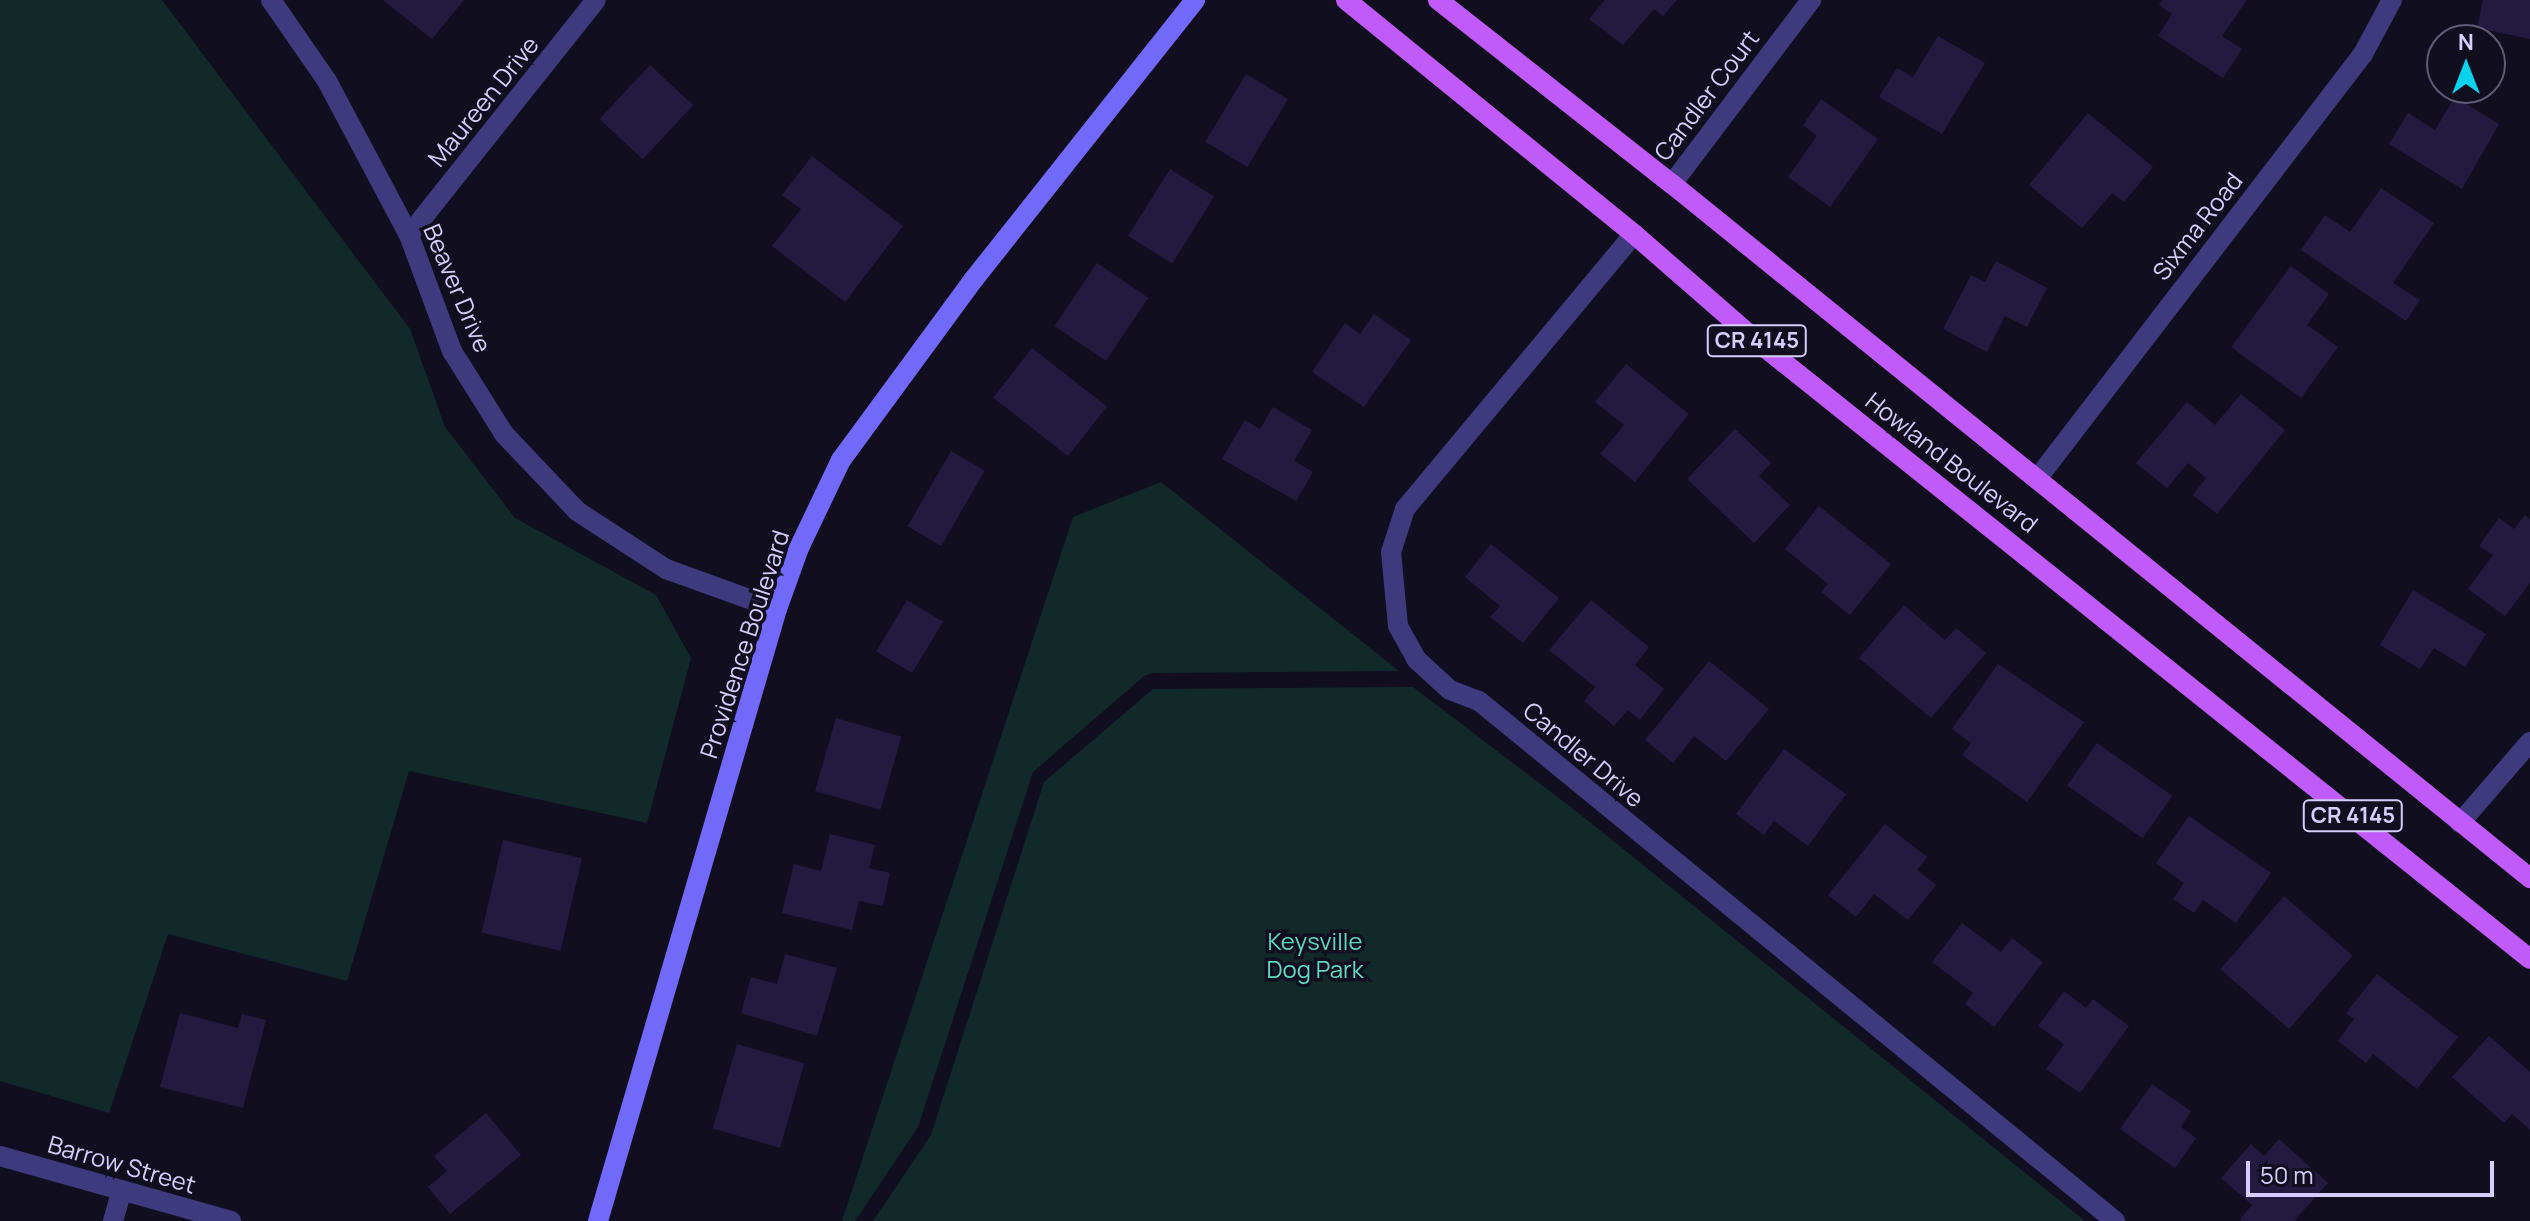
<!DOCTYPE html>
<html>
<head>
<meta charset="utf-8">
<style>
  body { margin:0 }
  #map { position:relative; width:2530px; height:1221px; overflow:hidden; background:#110e20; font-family:Manrope,sans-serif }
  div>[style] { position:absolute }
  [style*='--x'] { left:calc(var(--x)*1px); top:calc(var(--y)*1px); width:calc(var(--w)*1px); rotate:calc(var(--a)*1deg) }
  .green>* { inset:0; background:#112929 }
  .building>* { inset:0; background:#231a40; transform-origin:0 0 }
  .street>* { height:20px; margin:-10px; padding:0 10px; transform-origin:10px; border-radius:10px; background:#3e3a7d }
  .secondary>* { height:20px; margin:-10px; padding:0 10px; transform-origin:10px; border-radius:10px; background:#7069f9 }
  .primary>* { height:20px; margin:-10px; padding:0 10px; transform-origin:10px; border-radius:10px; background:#c05af8 }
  span { translate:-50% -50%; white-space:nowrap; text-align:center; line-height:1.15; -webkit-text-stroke:7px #110e20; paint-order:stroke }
  .shield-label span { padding:2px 6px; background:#110e20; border:2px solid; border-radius:6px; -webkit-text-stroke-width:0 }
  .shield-label { font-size:22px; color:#d5cefd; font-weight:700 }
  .street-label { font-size:24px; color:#d5cefd }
  .park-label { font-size:24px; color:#5edabd }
  .north { position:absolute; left:2426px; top:24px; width:80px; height:80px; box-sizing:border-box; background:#110e20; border:2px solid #5f5b78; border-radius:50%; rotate:0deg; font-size:22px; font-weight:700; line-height:32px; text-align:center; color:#d5cefd }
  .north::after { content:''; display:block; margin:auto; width:28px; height:36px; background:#09d3ee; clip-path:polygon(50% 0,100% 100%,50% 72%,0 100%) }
  .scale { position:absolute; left:2246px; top:1161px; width:248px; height:36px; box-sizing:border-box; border:4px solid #d5cefd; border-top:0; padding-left:10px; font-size:24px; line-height:28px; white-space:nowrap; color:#d5cefd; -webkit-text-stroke:6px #110e20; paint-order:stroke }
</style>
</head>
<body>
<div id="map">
  <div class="green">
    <i style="clip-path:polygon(0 0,162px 0,410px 329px,445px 427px,515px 518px,656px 595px,691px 658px,647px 823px,409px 771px,347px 981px,168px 934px,109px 1113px,0 1081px)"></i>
    <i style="clip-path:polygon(1161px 482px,1399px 671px,1153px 673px,1144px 676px,1033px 772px,918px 1127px,855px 1221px,842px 1221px,1073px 517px)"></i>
    <i style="clip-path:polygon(1413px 687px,1576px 811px,2085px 1221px,873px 1221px,931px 1135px,1044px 782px,1153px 689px)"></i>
  </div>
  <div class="building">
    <i style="clip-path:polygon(383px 0,464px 0,432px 39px)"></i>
    <i style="clip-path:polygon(1605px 0,1677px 0,1663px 16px,1654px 9px,1623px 45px,1589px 19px)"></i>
    <i style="clip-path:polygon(2162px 0,2247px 0,2222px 36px,2242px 49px,2223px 78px,2158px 36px,2172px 14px,2159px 5px)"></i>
    <i style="clip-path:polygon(2483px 0,2530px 0,2530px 39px,2477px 28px)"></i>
    <i style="clip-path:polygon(1938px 36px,1985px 63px,1942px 134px,1879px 97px,1897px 68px,1913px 77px)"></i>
    <i style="left:650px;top:65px;width:59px;height:74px;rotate:43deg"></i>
    <i style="left:1246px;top:74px;width:49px;height:79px;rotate:31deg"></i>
    <i style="clip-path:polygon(2455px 97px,2499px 124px,2462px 189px,2389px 144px,2408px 113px,2435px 130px)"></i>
    <i style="clip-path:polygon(1821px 99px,1878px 139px,1830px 207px,1788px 177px,1817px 136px,1803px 125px)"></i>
    <i style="clip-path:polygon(2088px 113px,2153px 167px,2124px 202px,2112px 193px,2082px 228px,2029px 185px)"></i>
    <i style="clip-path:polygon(812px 156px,903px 226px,845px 302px,772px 246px,801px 209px,782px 195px)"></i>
    <i style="left:1170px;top:169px;width:52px;height:79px;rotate:32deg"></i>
    <i style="clip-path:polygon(2381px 188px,2434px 223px,2393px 283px,2420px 300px,2406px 321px,2301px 250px,2325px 215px,2350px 232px)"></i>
    <i style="clip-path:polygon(1996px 261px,2047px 288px,2027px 327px,2005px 316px,1987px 352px,1943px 329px,1971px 275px,1985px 282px)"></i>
    <i style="left:1097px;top:263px;width:62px;height:76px;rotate:34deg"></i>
    <i style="clip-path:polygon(2291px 266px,2329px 294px,2307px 325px,2338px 347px,2301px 398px,2231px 347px)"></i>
    <i style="clip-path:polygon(1374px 314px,1411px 340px,1364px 407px,1312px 372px,1345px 323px,1360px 334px)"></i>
    <i style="left:1032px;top:348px;width:95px;height:63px;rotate:38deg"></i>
    <i style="clip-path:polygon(1626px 364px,1689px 414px,1635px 482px,1600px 454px,1624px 425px,1595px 402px)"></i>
    <i style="clip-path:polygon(2241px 394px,2285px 430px,2217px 514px,2193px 495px,2206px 478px,2188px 463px,2167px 488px,2136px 463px,2187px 402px,2215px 425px)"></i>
    <i style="clip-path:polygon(1273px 407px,1312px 430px,1294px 461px,1313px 472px,1296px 501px,1222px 459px,1245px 420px,1260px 429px)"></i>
    <i style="clip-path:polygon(1735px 429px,1771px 463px,1759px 476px,1790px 505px,1754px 543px,1687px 479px)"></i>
    <i style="left:951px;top:451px;width:39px;height:87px;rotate:30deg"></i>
    <i style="clip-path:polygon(1819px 506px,1891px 564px,1850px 615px,1821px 592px,1828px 584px,1785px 549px)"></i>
    <i style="clip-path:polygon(2525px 515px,2530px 519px,2530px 583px,2505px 616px,2468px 589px,2493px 555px,2479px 546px,2499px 518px,2514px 529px)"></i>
    <i style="clip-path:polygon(1491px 544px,1559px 598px,1523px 643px,1490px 617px,1500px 606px,1465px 577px)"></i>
    <i style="clip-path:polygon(2413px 590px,2486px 634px,2465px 667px,2434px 648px,2420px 669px,2380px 645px)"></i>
    <i style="left:907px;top:600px;width:42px;height:60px;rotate:31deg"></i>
    <i style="clip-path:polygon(1591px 600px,1649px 647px,1635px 665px,1664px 689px,1640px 720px,1628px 710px,1614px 726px,1584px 701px,1595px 687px,1549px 650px)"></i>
    <i style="clip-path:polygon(1904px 605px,1945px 640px,1956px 628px,1986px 653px,1931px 718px,1859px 658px)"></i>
    <i style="clip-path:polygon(1709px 661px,1769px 709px,1726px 761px,1694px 736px,1673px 763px,1645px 740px)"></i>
    <i style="clip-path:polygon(1998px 664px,2084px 722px,2027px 802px,1962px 755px,1971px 743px,1952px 729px)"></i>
    <i style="left:836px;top:718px;width:68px;height:76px;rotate:16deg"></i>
    <i style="left:2097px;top:743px;width:92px;height:52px;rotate:35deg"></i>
    <i style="clip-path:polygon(1784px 749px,1846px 794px,1808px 846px,1774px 821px,1764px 835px,1736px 814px)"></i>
    <i style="clip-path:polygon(2189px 816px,2271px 873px,2236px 923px,2203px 900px,2194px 913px,2173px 899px,2184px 883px,2156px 863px)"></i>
    <i style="clip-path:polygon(1885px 824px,1927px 857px,1917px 870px,1936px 885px,1908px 920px,1874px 894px,1856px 917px,1828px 895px)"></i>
    <i style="clip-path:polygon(830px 834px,875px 845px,869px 868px,890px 873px,883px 906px,859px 901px,852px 930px,782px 913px,794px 864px,821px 871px)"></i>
    <i style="left:503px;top:840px;width:81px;height:95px;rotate:13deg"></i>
    <i style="left:2284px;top:896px;width:91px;height:97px;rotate:41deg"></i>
    <i style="clip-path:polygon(1962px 923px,2001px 952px,2012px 938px,2043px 962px,1994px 1027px,1965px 1004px,1973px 993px,1932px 962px)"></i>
    <i style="clip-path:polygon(785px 954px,837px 968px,817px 1036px,741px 1013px,751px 977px,777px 984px)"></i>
    <i style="clip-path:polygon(2377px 974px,2458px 1037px,2417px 1089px,2373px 1054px,2366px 1063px,2338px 1041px,2354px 1019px,2346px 1013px)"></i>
    <i style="clip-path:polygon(2064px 991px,2086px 1008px,2093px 999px,2129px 1026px,2080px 1093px,2046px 1069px,2064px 1044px,2038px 1026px)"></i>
    <i style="clip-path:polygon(180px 1013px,238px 1028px,242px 1014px,266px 1020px,243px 1108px,160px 1087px)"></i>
    <i style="clip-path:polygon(2489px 1036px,2530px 1072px,2530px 1130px,2512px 1114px,2504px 1123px,2452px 1077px)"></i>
    <i style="left:737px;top:1044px;width:70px;height:88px;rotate:16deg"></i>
    <i style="clip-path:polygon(2152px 1084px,2191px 1111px,2181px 1127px,2196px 1138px,2175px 1168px,2120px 1129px)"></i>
    <i style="clip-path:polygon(486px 1113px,521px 1155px,450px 1214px,428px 1187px,447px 1171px,434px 1156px)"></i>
    <i style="clip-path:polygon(2279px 1139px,2328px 1183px,2294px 1221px,2242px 1221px,2240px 1219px,2252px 1205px,2221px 1178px,2251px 1144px,2264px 1156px)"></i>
  </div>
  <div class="street">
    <i style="--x:271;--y:0;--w:98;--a:55.3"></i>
    <i style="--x:327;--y:81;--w:174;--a:62"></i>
    <i style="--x:409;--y:235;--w:124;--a:69.7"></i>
    <i style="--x:452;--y:351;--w:98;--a:57.9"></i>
    <i style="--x:504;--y:434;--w:106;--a:46.5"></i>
    <i style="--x:577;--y:511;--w:106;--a:33.1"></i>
    <i style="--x:666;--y:569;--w:118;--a:19.8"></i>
    <i style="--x:1672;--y:184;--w:231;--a:-52.9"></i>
    <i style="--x:1634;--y:234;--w:358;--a:129.8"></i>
    <i style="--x:1405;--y:509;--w:45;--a:108"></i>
    <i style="--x:1391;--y:552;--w:74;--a:84.6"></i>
    <i style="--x:1398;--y:626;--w:38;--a:61"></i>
    <i style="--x:1416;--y:659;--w:46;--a:42.4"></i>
    <i style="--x:1450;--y:690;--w:31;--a:21"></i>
    <i style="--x:1479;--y:701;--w:822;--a:39.27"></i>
    <i style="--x:409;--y:235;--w:300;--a:-51.5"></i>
    <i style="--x:2037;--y:479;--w:536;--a:-52.51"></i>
    <i style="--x:2363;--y:54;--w:61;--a:-61.8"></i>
    <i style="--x:2460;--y:823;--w:107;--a:-49.2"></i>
    <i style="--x:0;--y:1156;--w:240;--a:15.7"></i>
    <i style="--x:113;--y:1221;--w:32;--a:-74"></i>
  </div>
  <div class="secondary">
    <i style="--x:598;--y:1221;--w:638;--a:-73.7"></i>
    <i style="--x:777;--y:609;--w:65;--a:-70.2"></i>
    <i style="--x:799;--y:548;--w:98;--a:-64.5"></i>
    <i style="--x:841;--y:460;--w:225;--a:-53.7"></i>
    <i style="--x:974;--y:279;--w:356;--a:-51.6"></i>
  </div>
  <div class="primary">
    <i style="--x:1346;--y:0;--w:371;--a:39.1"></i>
    <i style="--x:1634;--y:234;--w:164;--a:41.1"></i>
    <i style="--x:1758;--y:342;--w:988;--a:38.63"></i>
    <i style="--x:1438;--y:0;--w:298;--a:38.2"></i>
    <i style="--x:1672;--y:184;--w:1104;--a:38.97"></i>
  </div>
  <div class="shield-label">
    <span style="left:1757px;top:341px">CR 4145</span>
    <span style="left:2353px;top:816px">CR 4145</span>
  </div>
  <div class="street-label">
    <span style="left:1706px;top:95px;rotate:-53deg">Candler Court</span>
    <span style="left:483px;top:101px;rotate:-51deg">Maureen Drive</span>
    <span style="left:2197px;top:226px;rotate:-52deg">Sixma Road</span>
    <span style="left:458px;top:288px;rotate:67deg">Beaver Drive</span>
    <span style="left:1952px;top:462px;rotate:38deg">Howland Boulevard</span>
    <span style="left:744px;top:644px;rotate:-72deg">Providence Boulevard</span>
    <span style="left:1584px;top:754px;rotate:40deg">Candler Drive</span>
    <span style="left:122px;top:1164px;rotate:16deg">Barrow Street</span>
  </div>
  <div class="park-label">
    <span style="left:1315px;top:955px">Keysville<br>Dog Park</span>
  </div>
  <div class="north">N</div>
  <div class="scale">50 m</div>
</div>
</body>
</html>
